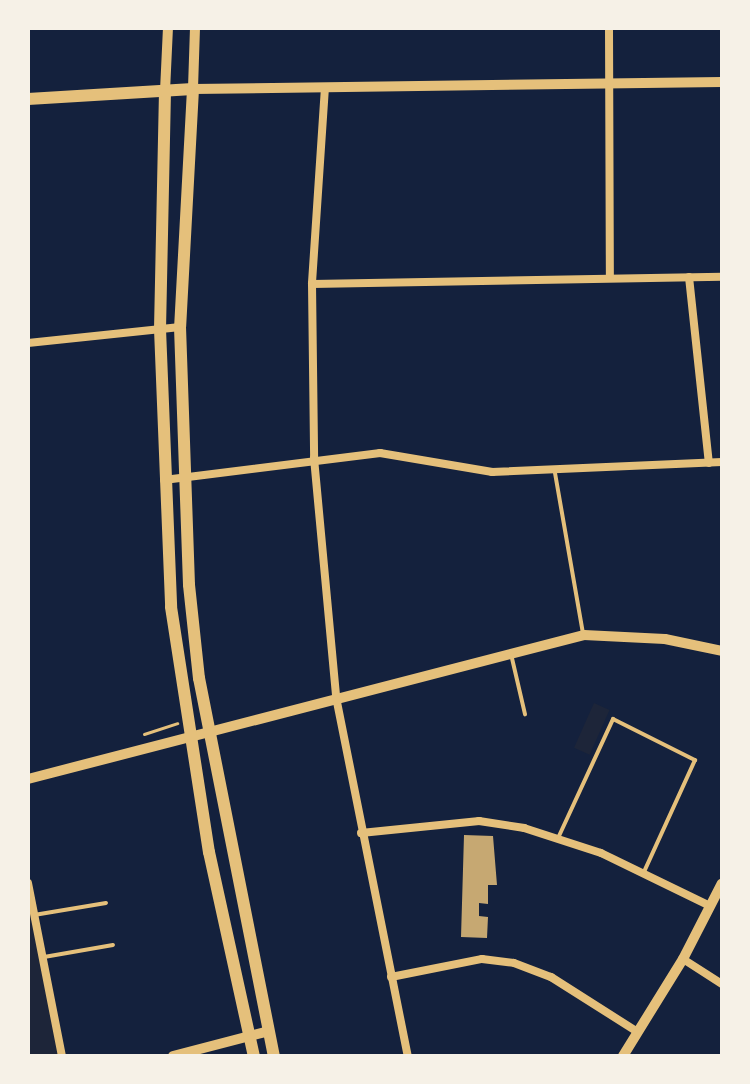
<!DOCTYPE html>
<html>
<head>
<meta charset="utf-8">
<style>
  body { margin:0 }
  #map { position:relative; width:750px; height:1084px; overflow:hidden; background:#14213d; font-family:"Open Sans",sans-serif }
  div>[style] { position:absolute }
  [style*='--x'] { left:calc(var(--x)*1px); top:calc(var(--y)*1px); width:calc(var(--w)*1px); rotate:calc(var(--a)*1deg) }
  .green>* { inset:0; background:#1d2539; transform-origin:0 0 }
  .building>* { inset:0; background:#c6a872 }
  .path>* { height:3px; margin:-1.5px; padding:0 1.5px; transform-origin:1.5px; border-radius:1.5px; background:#e5c07b }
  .service>* { height:4px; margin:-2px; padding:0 2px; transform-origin:2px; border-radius:2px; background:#e5c07b }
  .minor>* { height:8px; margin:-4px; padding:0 4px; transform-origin:4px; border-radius:4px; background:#e5c07b }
  .tertiary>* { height:10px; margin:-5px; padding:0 5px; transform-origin:5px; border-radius:5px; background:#e5c07b }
  .primary>* { height:12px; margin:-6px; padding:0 6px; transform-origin:6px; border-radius:6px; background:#e5c07b }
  span { translate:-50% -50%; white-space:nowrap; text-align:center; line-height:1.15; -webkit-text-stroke:6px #f6f1e7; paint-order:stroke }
  .frame { position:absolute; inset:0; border:30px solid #f6f1e7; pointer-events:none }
</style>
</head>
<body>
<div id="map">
  <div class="green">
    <i style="left:594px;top:703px;width:17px;height:49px;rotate:24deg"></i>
    <i style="clip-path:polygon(28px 883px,62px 1056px,28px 1056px)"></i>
  </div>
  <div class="building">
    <i style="clip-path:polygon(464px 835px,493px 836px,497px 885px,488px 885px,488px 904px,479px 903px,479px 916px,488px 917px,487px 938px,461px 937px)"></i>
  </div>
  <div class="path">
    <i style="--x:144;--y:734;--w:35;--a:-18"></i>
  </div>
  <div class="service">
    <i style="--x:555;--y:473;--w:162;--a:80.1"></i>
    <i style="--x:511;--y:654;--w:62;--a:76.9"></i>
    <i style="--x:559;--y:836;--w:129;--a:-65.2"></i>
    <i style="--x:613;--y:719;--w:92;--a:26.6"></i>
    <i style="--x:695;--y:760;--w:123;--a:114.5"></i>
    <i style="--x:34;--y:915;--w:73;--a:-9.5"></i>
    <i style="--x:44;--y:957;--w:70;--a:-9.9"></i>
  </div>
  <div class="minor">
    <i style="--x:609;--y:28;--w:248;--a:89.8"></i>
    <i style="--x:325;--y:87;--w:197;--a:93.8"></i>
    <i style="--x:312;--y:284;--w:174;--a:89.3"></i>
    <i style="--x:314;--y:458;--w:240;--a:84.7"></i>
    <i style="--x:336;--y:697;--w:366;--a:78.7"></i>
    <i style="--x:689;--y:277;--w:187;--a:83.9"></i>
    <i style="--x:312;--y:284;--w:410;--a:-1"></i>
    <i style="--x:28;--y:343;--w:153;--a:-6"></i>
    <i style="--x:164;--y:480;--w:218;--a:-7.1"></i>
    <i style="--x:380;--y:453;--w:114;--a:9.6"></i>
    <i style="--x:492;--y:472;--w:230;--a:-2.5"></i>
    <i style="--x:361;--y:833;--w:119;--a:-5.8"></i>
    <i style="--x:479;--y:821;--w:46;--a:8.8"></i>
    <i style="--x:524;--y:828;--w:81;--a:18"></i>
    <i style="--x:601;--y:853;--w:121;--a:25.9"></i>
    <i style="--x:28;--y:883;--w:176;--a:78.9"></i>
    <i style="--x:683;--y:959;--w:46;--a:32.7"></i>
    <i style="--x:391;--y:977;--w:93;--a:-11.2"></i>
    <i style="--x:482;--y:959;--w:32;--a:7"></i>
    <i style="--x:514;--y:963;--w:40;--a:21"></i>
    <i style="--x:551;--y:977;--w:101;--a:32.4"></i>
  </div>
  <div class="tertiary">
    <i style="--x:195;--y:28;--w:61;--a:91.9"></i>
    <i style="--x:193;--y:89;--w:529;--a:-0.76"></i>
    <i style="--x:165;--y:91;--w:63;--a:-87.3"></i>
    <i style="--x:28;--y:779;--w:574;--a:-14.52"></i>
    <i style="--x:584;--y:635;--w:81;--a:2.8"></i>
    <i style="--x:665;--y:639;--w:58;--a:11.9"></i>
    <i style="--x:173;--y:1056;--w:99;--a:-14.6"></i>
    <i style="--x:623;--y:1056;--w:114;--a:-58.3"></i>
    <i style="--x:683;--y:959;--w:85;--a:-62.8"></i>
  </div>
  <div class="primary">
    <i style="--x:165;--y:91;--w:238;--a:91.2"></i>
    <i style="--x:160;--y:329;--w:278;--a:87.7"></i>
    <i style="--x:171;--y:607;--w:248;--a:81.2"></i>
    <i style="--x:209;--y:852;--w:209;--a:77.6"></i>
    <i style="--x:28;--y:99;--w:165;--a:-3.5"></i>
    <i style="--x:193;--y:89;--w:238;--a:93.1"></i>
    <i style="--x:180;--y:327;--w:258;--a:88"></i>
    <i style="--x:189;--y:585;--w:94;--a:83.9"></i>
    <i style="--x:199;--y:678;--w:385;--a:78.8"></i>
  </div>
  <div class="frame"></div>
</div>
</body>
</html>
